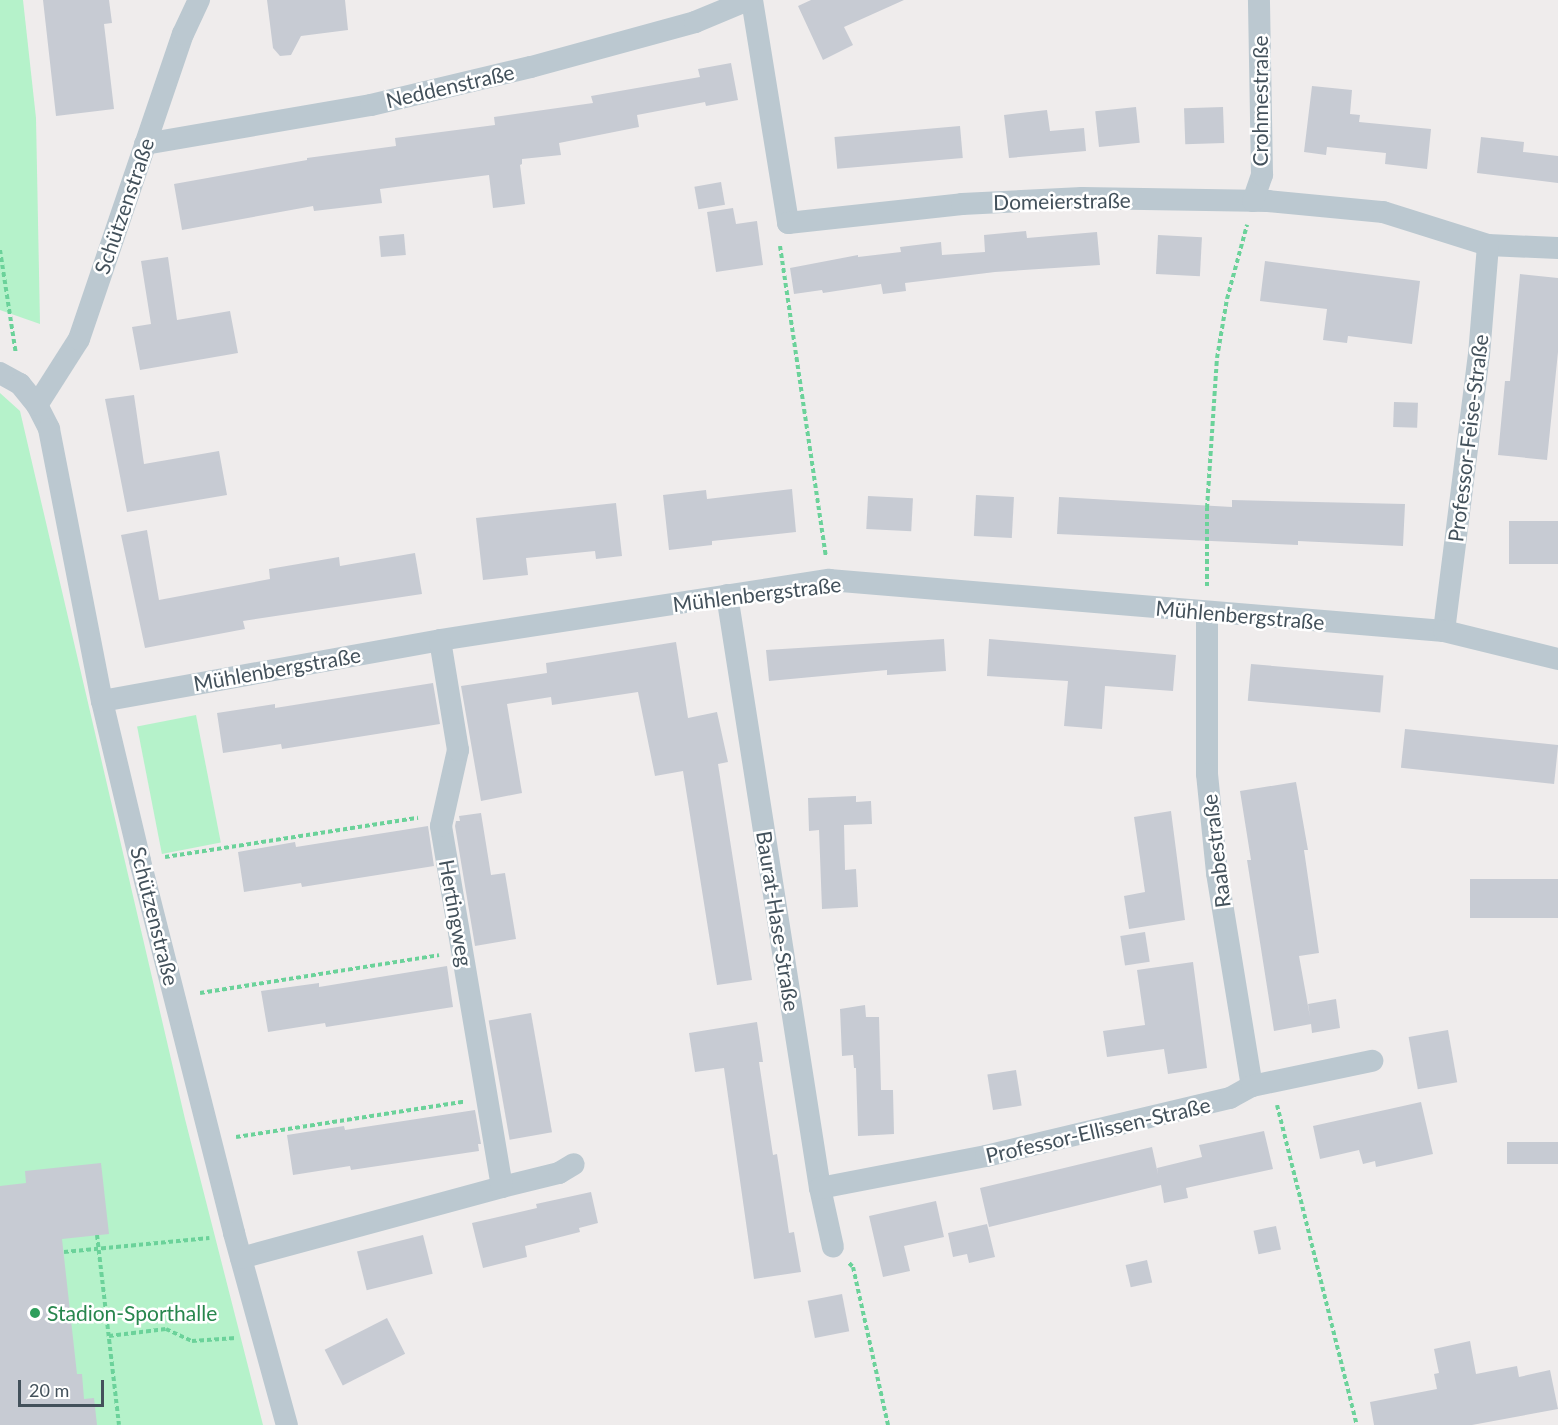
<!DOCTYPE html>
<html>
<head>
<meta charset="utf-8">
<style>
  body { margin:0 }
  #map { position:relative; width:1558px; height:1425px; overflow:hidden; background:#efecec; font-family:Lato,sans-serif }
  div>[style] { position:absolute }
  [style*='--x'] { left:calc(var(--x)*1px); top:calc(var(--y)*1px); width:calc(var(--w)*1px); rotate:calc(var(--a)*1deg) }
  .green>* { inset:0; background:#b5f2ca; transform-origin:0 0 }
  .building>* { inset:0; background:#c7cbd3; transform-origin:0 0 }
  .path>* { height:4px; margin-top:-2px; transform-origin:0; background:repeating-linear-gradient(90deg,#6bd29a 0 4.5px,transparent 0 7.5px) }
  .street>* { height:22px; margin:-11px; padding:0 11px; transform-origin:11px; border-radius:11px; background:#bbc8d0 }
  .dots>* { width:16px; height:16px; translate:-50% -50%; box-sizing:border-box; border:3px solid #fff; border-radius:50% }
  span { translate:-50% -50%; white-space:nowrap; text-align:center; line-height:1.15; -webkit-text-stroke:5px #fff; paint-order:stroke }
  .street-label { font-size:21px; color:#43515b }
  .leisure-label { font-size:21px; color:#27864d }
  .left { translate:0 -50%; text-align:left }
  .scale { position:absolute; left:18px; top:1380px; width:86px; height:27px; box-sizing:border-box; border:3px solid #43515b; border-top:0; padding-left:8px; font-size:18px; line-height:21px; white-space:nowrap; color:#43515b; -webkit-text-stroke:4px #fff; paint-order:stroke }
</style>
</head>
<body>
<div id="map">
  <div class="green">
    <i style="clip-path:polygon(0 0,23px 0,36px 118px,40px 324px,0 310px)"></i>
    <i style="clip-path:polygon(0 393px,20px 411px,185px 1119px,263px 1425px,0 1425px)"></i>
    <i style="left:196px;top:715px;width:130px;height:60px;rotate:79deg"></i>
  </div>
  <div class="building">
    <i style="clip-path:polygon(43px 0,109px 0,112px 23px,104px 24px,114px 109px,56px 116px)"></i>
    <i style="clip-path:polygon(267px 0,345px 0,348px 30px,301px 36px,291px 55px,280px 56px,273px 48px)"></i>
    <i style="clip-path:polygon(811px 0,904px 0,844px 27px,853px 45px,823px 60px,798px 6px)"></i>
    <i style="clip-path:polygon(731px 63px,738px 100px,706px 106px,705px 102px,637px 115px,639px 127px,559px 143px,561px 155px,522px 159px,522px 164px,520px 165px,525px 204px,493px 208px,489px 175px,380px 189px,382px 203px,314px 211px,313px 206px,182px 230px,174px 184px,307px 160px,307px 158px,396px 146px,395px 138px,495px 125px,494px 117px,593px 103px,591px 96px,700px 77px,698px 69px)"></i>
    <i style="clip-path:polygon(1312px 86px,1352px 90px,1350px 114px,1360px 115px,1359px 122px,1431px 129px,1427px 169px,1385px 164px,1386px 153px,1327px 147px,1326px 155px,1304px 152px)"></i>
    <i style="left:1136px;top:107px;width:36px;height:41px;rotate:84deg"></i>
    <i style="left:1223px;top:107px;width:36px;height:39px;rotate:88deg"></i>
    <i style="clip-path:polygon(1047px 110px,1050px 131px,1084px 128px,1086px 151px,1009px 158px,1004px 115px)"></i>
    <i style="left:960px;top:126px;width:32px;height:126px;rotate:85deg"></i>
    <i style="clip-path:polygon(1481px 137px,1524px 142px,1523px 152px,1558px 156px,1558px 183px,1477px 173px)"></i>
    <i style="left:721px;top:182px;width:23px;height:27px;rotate:80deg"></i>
    <i style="clip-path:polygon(733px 208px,736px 224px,757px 221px,763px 265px,716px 272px,707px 212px)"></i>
    <i style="clip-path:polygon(1026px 231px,1027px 238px,1097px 232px,1100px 265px,995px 272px,905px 283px,906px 291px,883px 294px,881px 284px,823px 293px,822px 290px,794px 294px,790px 268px,858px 255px,858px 257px,901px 252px,900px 247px,941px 242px,942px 255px,985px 252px,984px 235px)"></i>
    <i style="left:404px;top:234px;width:21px;height:25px;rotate:85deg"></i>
    <i style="left:1158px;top:235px;width:44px;height:39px;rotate:3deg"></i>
    <i style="clip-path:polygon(168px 257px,177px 320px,230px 311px,238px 353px,140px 370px,132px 327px,151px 324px,141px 261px)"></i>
    <i style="clip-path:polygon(1265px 261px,1420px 281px,1412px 344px,1348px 336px,1347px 343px,1323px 340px,1327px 309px,1260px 301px)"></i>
    <i style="clip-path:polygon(1520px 274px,1558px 278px,1558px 352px,1547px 460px,1498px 455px,1505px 381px,1510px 381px)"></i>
    <i style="clip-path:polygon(134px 395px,144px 464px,219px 451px,227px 495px,127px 512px,105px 399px)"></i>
    <i style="left:1394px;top:402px;width:24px;height:25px;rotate:2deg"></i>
    <i style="clip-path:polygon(792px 489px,796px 532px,712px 541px,712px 545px,669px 550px,663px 495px,706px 490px,707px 499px)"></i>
    <i style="left:976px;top:495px;width:38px;height:41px;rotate:3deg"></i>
    <i style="left:868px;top:496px;width:45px;height:33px;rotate:3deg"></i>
    <i style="clip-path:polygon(1059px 497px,1232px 507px,1232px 500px,1405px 504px,1403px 546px,1298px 541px,1298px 545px,1057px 534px)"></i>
    <i style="clip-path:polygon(616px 503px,622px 556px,596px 559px,595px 551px,526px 558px,528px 575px,483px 580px,476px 518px)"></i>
    <i style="left:1558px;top:521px;width:43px;height:49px;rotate:90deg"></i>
    <i style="clip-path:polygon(147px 530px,159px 600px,270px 579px,269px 569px,339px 557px,340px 566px,415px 553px,422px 594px,243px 621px,245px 629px,145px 648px,121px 535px)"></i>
    <i style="clip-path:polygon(944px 639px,946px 671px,887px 675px,887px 670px,769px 681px,766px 650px)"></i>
    <i style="clip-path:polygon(989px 639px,1176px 655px,1173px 691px,1105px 686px,1102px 729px,1064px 726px,1068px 681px,987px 676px)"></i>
    <i style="clip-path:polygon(676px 642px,688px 718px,717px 712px,728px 762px,718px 764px,752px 980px,717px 985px,683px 771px,655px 776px,638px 692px,552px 705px,551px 697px,507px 704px,522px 793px,481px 801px,461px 686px,547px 673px,546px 663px)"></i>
    <i style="left:1251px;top:664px;width:133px;height:37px;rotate:5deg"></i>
    <i style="clip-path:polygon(433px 683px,440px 724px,282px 749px,281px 744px,223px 753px,217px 713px,275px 704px,275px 708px)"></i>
    <i style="left:1405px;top:729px;width:154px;height:39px;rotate:6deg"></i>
    <i style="clip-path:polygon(1296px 782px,1308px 850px,1304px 850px,1319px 953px,1299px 956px,1310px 1017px,1308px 1004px,1336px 999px,1340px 1028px,1312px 1033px,1311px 1024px,1274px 1031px,1247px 860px,1251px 860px,1240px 791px)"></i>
    <i style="clip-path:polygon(856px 796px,856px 802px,871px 801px,872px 824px,844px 825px,845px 870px,856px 869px,858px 907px,822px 909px,819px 830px,809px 831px,808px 798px)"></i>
    <i style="clip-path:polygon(1171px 811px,1185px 920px,1129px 929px,1124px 896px,1145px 892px,1134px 817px)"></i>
    <i style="clip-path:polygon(481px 813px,491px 875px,505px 873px,516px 939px,475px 946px,455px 826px,456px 821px,460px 821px,459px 816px)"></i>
    <i style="clip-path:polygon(428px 826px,434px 866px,302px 887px,301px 883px,244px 892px,238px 852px,295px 842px,296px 847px)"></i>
    <i style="left:1558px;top:879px;width:39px;height:88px;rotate:90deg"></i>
    <i style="left:1145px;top:932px;width:30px;height:25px;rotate:81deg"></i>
    <i style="clip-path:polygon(1193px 962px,1207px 1068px,1168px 1074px,1164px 1049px,1107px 1057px,1103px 1031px,1145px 1025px,1137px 970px)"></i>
    <i style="clip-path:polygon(447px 966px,453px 1007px,326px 1027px,325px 1023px,268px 1032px,261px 991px,319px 983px,319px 987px)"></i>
    <i style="clip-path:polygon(865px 1005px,866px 1017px,879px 1017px,881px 1090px,893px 1090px,894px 1134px,858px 1136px,856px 1068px,854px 1068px,853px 1055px,842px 1056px,840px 1009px)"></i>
    <i style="left:531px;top:1013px;width:121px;height:43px;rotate:80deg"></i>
    <i style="clip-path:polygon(757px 1022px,763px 1062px,759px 1062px,773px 1155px,777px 1154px,789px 1233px,794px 1232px,801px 1272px,754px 1279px,724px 1068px,695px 1072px,689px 1033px)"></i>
    <i style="left:1448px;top:1030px;width:53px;height:40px;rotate:80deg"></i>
    <i style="left:1016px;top:1070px;width:36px;height:29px;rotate:81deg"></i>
    <i style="clip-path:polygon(1421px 1102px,1433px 1154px,1376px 1167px,1375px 1161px,1363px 1164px,1359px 1150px,1320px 1159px,1313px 1126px)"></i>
    <i style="clip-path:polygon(475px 1110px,481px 1144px,478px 1144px,479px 1151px,351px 1170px,350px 1166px,293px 1175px,287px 1135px,344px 1126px,345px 1130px)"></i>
    <i style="clip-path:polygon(1264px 1131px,1273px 1169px,1186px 1188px,1188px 1198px,1164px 1203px,1161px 1185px,989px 1227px,980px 1188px,1152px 1147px,1158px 1174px,1157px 1168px,1202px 1157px,1199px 1145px)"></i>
    <i style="left:1558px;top:1142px;width:22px;height:51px;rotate:90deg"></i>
    <i style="clip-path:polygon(101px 1163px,109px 1234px,62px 1239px,77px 1374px,82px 1374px,84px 1399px,94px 1398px,97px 1425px,0 1425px,0 1186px,26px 1183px,25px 1171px)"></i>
    <i style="clip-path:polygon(591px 1192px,598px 1223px,579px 1228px,580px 1232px,525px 1246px,527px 1257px,483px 1268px,472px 1223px,537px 1208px,536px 1204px)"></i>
    <i style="clip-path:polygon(936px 1201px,944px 1237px,904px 1246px,910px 1271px,883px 1277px,869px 1216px)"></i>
    <i style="clip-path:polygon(987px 1224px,995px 1257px,969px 1263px,967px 1254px,953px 1257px,948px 1233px)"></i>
    <i style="left:1276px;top:1226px;width:24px;height:23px;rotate:78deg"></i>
    <i style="left:423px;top:1235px;width:40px;height:68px;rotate:76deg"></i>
    <i style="left:1147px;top:1260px;width:23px;height:22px;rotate:77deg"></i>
    <i style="left:842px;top:1294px;width:38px;height:35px;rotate:79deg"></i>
    <i style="left:387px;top:1318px;width:40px;height:70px;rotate:63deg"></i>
    <i style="clip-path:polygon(1470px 1341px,1476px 1374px,1517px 1366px,1519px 1377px,1550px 1370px,1558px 1409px,1472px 1425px,1374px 1425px,1370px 1402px,1437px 1389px,1434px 1374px,1439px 1373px,1434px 1349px)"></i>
  </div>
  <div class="path">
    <i style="--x:780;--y:246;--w:313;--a:81.6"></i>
    <i style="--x:0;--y:250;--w:105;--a:81.3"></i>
    <i style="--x:1207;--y:586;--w:78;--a:-90"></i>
    <i style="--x:1207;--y:508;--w:150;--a:-86.2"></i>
    <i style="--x:1217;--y:358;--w:60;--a:-80.4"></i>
    <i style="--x:1227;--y:299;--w:77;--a:-74.9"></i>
    <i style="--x:165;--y:857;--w:256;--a:-8.8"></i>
    <i style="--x:200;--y:993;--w:242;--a:-9"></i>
    <i style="--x:1277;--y:1105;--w:330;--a:76"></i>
    <i style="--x:236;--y:1137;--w:230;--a:-8.8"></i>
    <i style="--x:97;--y:1235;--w:191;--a:83.4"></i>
    <i style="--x:64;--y:1252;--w:146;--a:-5.5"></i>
    <i style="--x:849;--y:1263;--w:6;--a:45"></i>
    <i style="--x:853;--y:1267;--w:162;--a:77.5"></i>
    <i style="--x:109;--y:1336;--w:57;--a:-7"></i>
    <i style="--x:166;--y:1329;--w:29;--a:25"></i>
    <i style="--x:192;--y:1341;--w:44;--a:-3.9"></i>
  </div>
  <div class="street">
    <i style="--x:752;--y:0;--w:226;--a:80.8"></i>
    <i style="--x:788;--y:223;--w:175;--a:-6.2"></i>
    <i style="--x:962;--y:204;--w:120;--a:-2.9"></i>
    <i style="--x:1082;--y:198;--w:186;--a:0.9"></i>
    <i style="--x:1268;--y:201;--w:116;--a:5.5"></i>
    <i style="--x:1383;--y:212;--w:110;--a:17.4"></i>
    <i style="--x:1488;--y:245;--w:70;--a:2.5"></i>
    <i style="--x:145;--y:144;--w:229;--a:-9.8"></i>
    <i style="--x:371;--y:105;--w:164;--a:-13.4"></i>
    <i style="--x:531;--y:67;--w:170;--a:-15.3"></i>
    <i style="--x:695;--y:22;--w:57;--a:-22.5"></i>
    <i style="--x:1253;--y:201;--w:28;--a:-71"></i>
    <i style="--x:1262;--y:175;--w:175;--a:-91"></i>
    <i style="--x:0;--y:373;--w:23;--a:29"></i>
    <i style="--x:20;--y:384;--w:27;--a:51"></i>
    <i style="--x:37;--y:405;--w:27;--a:63"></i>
    <i style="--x:49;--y:429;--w:277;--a:79"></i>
    <i style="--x:102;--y:701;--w:164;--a:76.6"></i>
    <i style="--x:140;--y:861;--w:384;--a:75.8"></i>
    <i style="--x:234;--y:1233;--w:199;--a:74.6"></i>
    <i style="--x:37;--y:405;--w:78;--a:-57.5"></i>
    <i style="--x:79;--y:339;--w:322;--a:-71.2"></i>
    <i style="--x:183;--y:34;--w:38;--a:-65"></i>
    <i style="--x:727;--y:595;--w:600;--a:81.09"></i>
    <i style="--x:820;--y:1188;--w:60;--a:77.6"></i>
    <i style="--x:1207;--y:613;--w:161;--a:90"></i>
    <i style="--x:1207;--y:774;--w:100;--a:84.2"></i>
    <i style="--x:1217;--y:873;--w:216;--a:80.7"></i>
    <i style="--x:1444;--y:631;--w:278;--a:-82.8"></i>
    <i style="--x:1479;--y:355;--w:110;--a:-85.3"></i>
    <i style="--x:102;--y:701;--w:343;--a:-10.2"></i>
    <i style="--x:440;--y:640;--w:394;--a:-8.8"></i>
    <i style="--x:829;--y:580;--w:617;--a:4.74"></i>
    <i style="--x:1444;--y:631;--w:117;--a:13.8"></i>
    <i style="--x:502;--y:1187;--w:59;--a:-13.8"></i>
    <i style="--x:559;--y:1173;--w:17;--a:-31"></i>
    <i style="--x:820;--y:1188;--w:169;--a:-10.9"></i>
    <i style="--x:986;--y:1156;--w:251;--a:-13.4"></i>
    <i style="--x:1230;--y:1098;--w:25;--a:-29"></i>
    <i style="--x:1252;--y:1086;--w:123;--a:-11.8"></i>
    <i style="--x:241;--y:1258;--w:270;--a:-15.2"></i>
    <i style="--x:502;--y:1187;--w:366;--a:-99.6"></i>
    <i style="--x:441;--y:826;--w:78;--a:-77.4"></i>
    <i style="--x:458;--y:750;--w:111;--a:-99.3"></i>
  </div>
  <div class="dots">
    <i style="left:35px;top:1313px;background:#2e9e5b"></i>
  </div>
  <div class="street-label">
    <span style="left:450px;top:86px;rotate:-13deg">Neddenstraße</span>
    <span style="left:1260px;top:101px;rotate:-90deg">Crohmestraße</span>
    <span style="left:1062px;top:201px;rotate:-1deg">Domeierstraße</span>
    <span style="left:124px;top:206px;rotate:-71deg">Schützenstraße</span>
    <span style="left:1468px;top:438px;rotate:-83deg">Professor-Feise-Straße</span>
    <span style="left:757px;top:594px;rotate:-7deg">Mühlenbergstraße</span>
    <span style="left:1240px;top:615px;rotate:5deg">Mühlenbergstraße</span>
    <span style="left:277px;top:669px;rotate:-10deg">Mühlenbergstraße</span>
    <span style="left:1216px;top:851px;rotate:-97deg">Raabestraße</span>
    <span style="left:456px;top:913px;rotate:80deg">Hertingweg</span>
    <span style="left:155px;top:916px;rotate:76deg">Schützenstraße</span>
    <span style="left:778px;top:921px;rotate:81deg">Baurat-Hase-Straße</span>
    <span style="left:1098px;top:1130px;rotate:-13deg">Professor-Ellissen-Straße</span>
  </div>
  <div class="leisure-label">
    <span class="left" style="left:47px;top:1313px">Stadion-Sporthalle</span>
  </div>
  <div class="scale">20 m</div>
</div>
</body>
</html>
